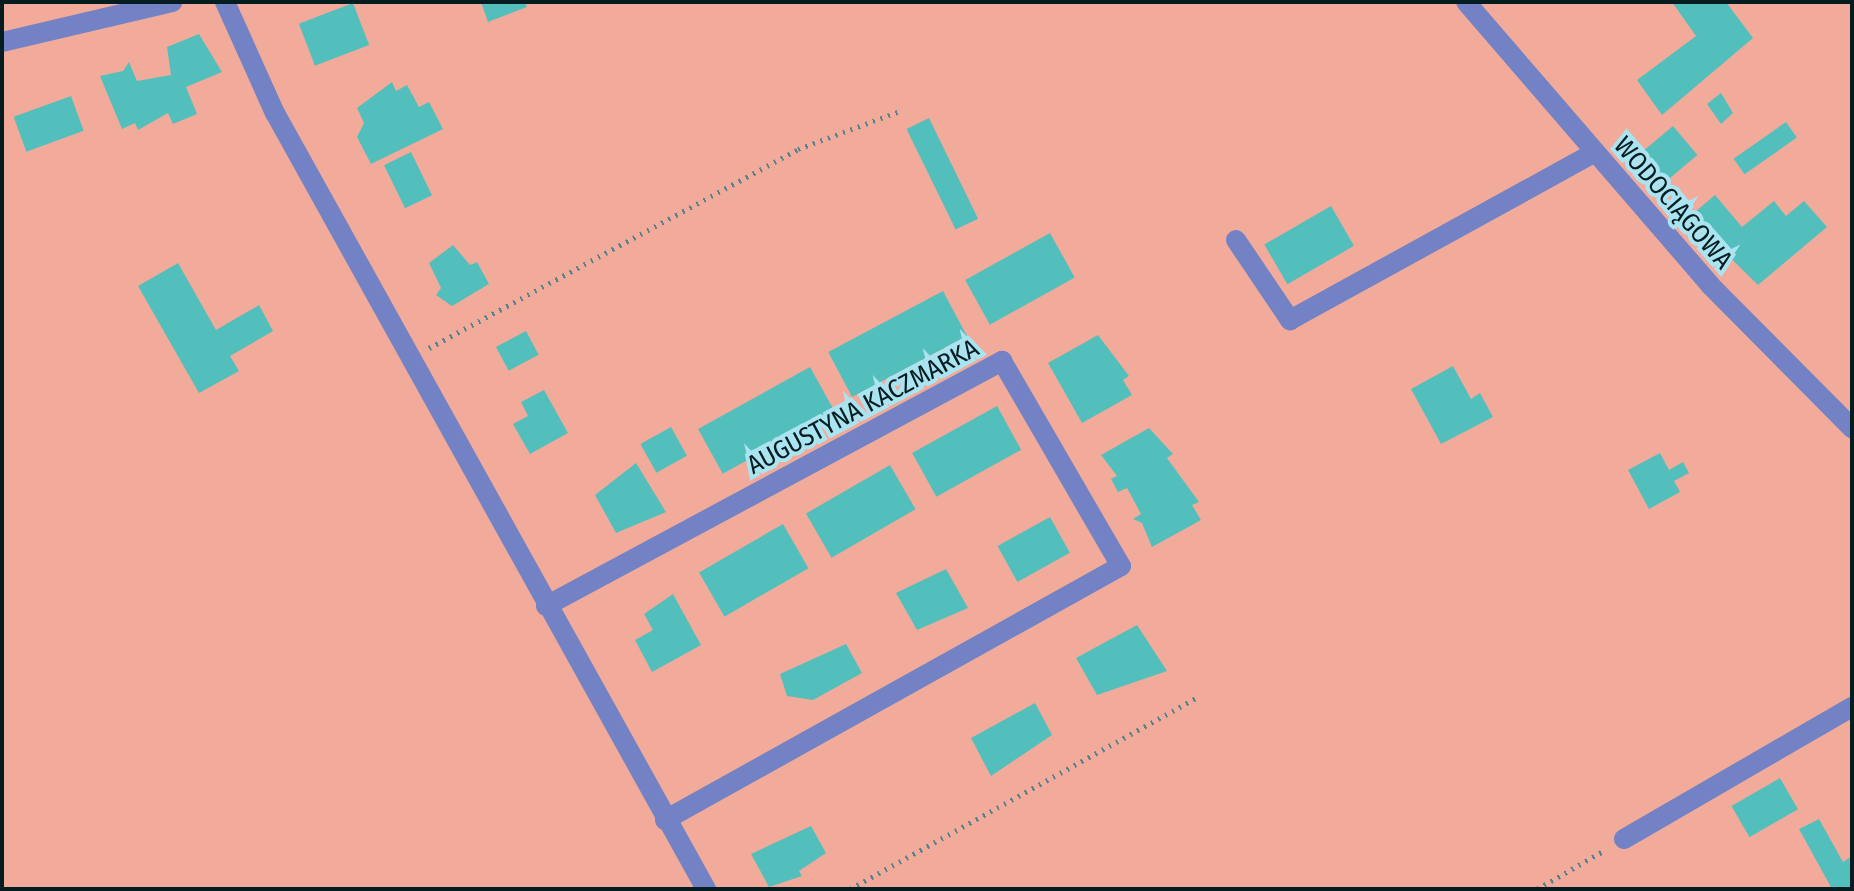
<!DOCTYPE html>
<html>
<head>
<meta charset="utf-8">
<style>
  body { margin:0 }
  #map { position:relative; width:1854px; height:891px; overflow:hidden; background:#abe4f1; font-family:"Fira Sans Condensed",sans-serif }
  div>[style] { position:absolute }
  [style*='--x'] { left:calc(var(--x)*1px); top:calc(var(--y)*1px); width:calc(var(--w)*1px); rotate:calc(var(--a)*1deg) }
  .green>* { inset:0; background:#f2ab9b; transform-origin:0 0 }
  .building>* { inset:0; background:#53bfbc; transform-origin:0 0 }
  .path>* { height:5px; margin-top:-2.5px; transform-origin:0; background:repeating-linear-gradient(90deg,#5a828b 0 2px,transparent 0 8px) }
  .minor>* { height:20px; margin:-10px; padding:0 10px; transform-origin:10px; border-radius:10px; background:#7282c4 }
  span { translate:-50% -50%; white-space:nowrap; text-align:center; line-height:1.15; -webkit-text-stroke:8px #abe4f1; paint-order:stroke }
  .street-label { font-size:26px; color:#051c21 }
  .frame { position:absolute; inset:0; border:4px solid #051c21; pointer-events:none }
</style>
</head>
<body>
<div id="map">
  <div class="green">
    <i style="left:2px;top:2px;width:1850px;height:887px"></i>
  </div>
  <div class="building">
    <i style="clip-path:polygon(481px 2px,525px 2px,527px 7px,488px 22px)"></i>
    <i style="clip-path:polygon(1672px 2px,1726px 2px,1753px 38px,1662px 115px,1637px 80px,1696px 36px)"></i>
    <i style="left:353px;top:3px;width:45px;height:58px;rotate:69deg"></i>
    <i style="clip-path:polygon(199px 34px,222px 72px,186px 87px,197px 114px,173px 124px,168px 113px,138px 130px,135px 123px,122px 129px,100px 76px,123px 71px,129px 62px,137px 81px,171px 75px,167px 47px)"></i>
    <i style="clip-path:polygon(392px 82px,396px 91px,407px 85px,419px 107px,429px 102px,443px 129px,371px 164px,357px 137px,364px 123px,357px 108px)"></i>
    <i style="clip-path:polygon(1721px 93px,1733px 113px,1721px 124px,1707px 104px)"></i>
    <i style="left:71px;top:96px;width:37px;height:61px;rotate:70deg"></i>
    <i style="left:929px;top:118px;width:112px;height:25px;rotate:64deg"></i>
    <i style="left:1786px;top:122px;width:19px;height:64px;rotate:55deg"></i>
    <i style="left:1673px;top:126px;width:38px;height:42px;rotate:50deg"></i>
    <i style="left:411px;top:152px;width:48px;height:30px;rotate:64deg"></i>
    <i style="clip-path:polygon(1715px 195px,1742px 227px,1774px 201px,1786px 216px,1804px 201px,1827px 227px,1758px 285px,1689px 217px)"></i>
    <i style="left:1331px;top:206px;width:46px;height:77px;rotate:60deg"></i>
    <i style="left:1050px;top:233px;width:51px;height:97px;rotate:61deg"></i>
    <i style="clip-path:polygon(453px 245px,470px 265px,477px 262px,489px 284px,452px 306px,436px 295px,441px 288px,429px 263px)"></i>
    <i style="clip-path:polygon(178px 263px,216px 330px,259px 305px,273px 331px,230px 356px,239px 371px,199px 393px,138px 286px)"></i>
    <i style="left:943px;top:291px;width:51px;height:130px;rotate:62deg"></i>
    <i style="left:526px;top:331px;width:27px;height:34px;rotate:62deg"></i>
    <i style="clip-path:polygon(1098px 335px,1129px 376px,1123px 380px,1132px 395px,1082px 423px,1048px 363px)"></i>
    <i style="clip-path:polygon(1453px 366px,1471px 399px,1480px 393px,1493px 417px,1441px 444px,1411px 389px)"></i>
    <i style="left:810px;top:367px;width:51px;height:128px;rotate:61deg"></i>
    <i style="clip-path:polygon(544px 390px,568px 433px,530px 454px,513px 424px,528px 416px,521px 402px)"></i>
    <i style="left:997px;top:406px;width:50px;height:97px;rotate:61deg"></i>
    <i style="left:671px;top:427px;width:33px;height:35px;rotate:61deg"></i>
    <i style="clip-path:polygon(1149px 428px,1173px 454px,1167px 458px,1199px 502px,1192px 505px,1201px 520px,1152px 547px,1142px 523px,1133px 519px,1141px 514px,1127px 488px,1118px 492px,1111px 479px,1117px 476px,1101px 455px)"></i>
    <i style="clip-path:polygon(1660px 453px,1669px 470px,1683px 462px,1689px 473px,1674px 481px,1680px 492px,1649px 509px,1628px 470px)"></i>
    <i style="clip-path:polygon(636px 463px,666px 512px,616px 533px,595px 495px)"></i>
    <i style="left:890px;top:465px;width:51px;height:97px;rotate:60deg"></i>
    <i style="left:1050px;top:517px;width:41px;height:60px;rotate:61deg"></i>
    <i style="left:783px;top:524px;width:51px;height:97px;rotate:60deg"></i>
    <i style="clip-path:polygon(946px 569px,968px 608px,917px 630px,896px 593px)"></i>
    <i style="clip-path:polygon(673px 594px,701px 645px,652px 672px,635px 640px,653px 630px,644px 614px)"></i>
    <i style="clip-path:polygon(1137px 625px,1167px 671px,1097px 695px,1076px 658px)"></i>
    <i style="clip-path:polygon(846px 644px,862px 673px,813px 700px,787px 696px,780px 674px)"></i>
    <i style="clip-path:polygon(1035px 703px,1052px 735px,991px 776px,971px 738px)"></i>
    <i style="left:1780px;top:778px;width:36px;height:56px;rotate:60deg"></i>
    <i style="clip-path:polygon(1819px 819px,1843px 862px,1852px 856px,1852px 889px,1832px 889px,1799px 829px)"></i>
    <i style="clip-path:polygon(811px 826px,826px 853px,799px 871px,802px 876px,769px 887px,751px 854px)"></i>
  </div>
  <div class="path">
    <i style="--x:429;--y:348;--w:419;--a:-28.3"></i>
    <i style="--x:798;--y:149;--w:109;--a:-20.4"></i>
    <i style="--x:850;--y:889;--w:395;--a:-28.9"></i>
    <i style="--x:1537;--y:889;--w:78;--a:-29.8"></i>
  </div>
  <div class="minor">
    <i style="--x:225;--y:2;--w:122;--a:65.8"></i>
    <i style="--x:275;--y:113;--w:888;--a:60.95"></i>
    <i style="--x:1466;--y:2;--w:374;--a:49.2"></i>
    <i style="--x:1710;--y:285;--w:202;--a:45.2"></i>
    <i style="--x:2;--y:42;--w:175;--a:-13.2"></i>
    <i style="--x:1236;--y:240;--w:97;--a:56"></i>
    <i style="--x:1290;--y:320;--w:348;--a:-28.8"></i>
    <i style="--x:546;--y:606;--w:518;--a:-28.25"></i>
    <i style="--x:1002;--y:361;--w:237;--a:59.9"></i>
    <i style="--x:1121;--y:566;--w:522;--a:150.88"></i>
    <i style="--x:1624;--y:839;--w:263;--a:-30.1"></i>
  </div>
  <div class="street-label">
    <span style="left:1673px;top:203px;rotate:49deg">WODOCIĄGOWA</span>
    <span style="left:863px;top:407px;rotate:-28deg">AUGUSTYNA KACZMARKA</span>
  </div>
  <div class="frame"></div>
</div>
</body>
</html>
